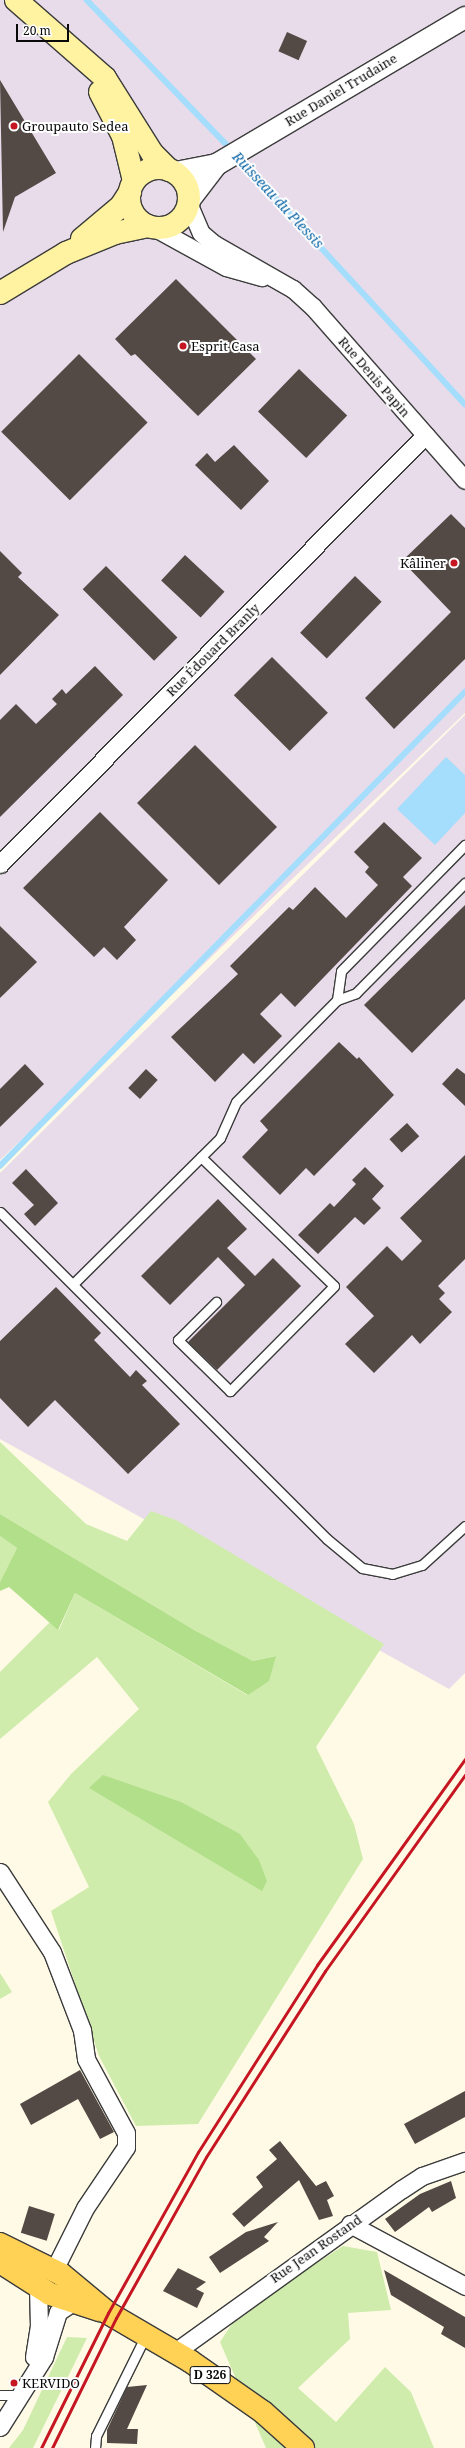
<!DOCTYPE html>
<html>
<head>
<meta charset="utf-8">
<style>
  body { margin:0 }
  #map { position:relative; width:465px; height:2448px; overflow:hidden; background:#fffae6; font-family:"Noto Serif",serif }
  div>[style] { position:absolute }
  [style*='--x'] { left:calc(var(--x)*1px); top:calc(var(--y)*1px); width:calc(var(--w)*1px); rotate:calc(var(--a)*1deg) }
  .industrial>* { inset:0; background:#e8dcea }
  .green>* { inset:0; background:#cfecac }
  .forest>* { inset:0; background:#b2df8a }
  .water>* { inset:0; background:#a5ddfc }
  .stream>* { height:5.5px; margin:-2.75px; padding:0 2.75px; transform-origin:2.75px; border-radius:2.75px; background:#a5ddfc }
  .building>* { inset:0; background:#534a45; transform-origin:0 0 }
  .roads { filter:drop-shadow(1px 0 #3c3c3c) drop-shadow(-1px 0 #3c3c3c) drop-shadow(0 1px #3c3c3c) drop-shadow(0 -1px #3c3c3c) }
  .service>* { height:9px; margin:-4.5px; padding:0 4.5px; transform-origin:4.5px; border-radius:4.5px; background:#fff }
  .minor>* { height:17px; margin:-8.5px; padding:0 8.5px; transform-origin:8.5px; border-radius:8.5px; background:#fff }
  .tertiary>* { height:21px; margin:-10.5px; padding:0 10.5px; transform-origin:10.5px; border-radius:10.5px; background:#fff }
  .secondary>* { height:22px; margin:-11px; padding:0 11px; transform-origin:11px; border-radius:11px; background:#fff3a1 }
  .secondary>.ring { margin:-11px; padding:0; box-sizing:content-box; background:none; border:22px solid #fff3a1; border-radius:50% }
  .primary>* { height:22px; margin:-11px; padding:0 11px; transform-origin:11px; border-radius:11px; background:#ffd256 }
  .rail>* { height:3px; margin:-1.5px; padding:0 1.5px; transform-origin:1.5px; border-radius:1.5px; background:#c51622 }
  .dots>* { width:11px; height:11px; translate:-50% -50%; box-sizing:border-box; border:2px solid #fff; border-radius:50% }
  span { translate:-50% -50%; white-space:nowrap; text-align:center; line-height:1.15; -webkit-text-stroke:4px #fff; paint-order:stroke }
  .shield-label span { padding:1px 3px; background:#fff; border:1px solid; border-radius:3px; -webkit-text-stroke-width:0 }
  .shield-label { font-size:12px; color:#090909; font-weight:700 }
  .street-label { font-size:13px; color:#090909 }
  .poi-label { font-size:13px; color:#090909 }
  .left { translate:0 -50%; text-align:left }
  .right { translate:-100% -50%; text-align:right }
  .water-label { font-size:14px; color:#0964a5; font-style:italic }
  .scale { position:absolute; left:16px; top:24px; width:53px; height:18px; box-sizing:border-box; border:2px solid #090909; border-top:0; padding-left:5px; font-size:12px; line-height:14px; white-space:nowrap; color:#090909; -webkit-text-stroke:3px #fff; paint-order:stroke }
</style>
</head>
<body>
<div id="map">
  <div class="industrial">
    <i style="clip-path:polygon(0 0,465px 0,465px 713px,0 1160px)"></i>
    <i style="clip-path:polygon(465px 715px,465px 1673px,449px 1689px,0 1439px,0 1173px)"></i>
  </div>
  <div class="green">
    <i style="clip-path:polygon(0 1442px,86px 1524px,127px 1541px,151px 1511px,176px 1520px,384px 1644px,316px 1747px,354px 1824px,363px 1859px,198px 2124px,136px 2126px,99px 2056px,51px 1911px,89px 1887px,48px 1802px,71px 1774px,139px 1709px,97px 1657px,0 1739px,0 1672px,50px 1622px,59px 1630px,75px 1593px,247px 1695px,275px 1656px,253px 1661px,196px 1631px,0 1514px)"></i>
    <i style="clip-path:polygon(0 1536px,17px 1548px,0 1582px)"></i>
    <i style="clip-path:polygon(0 1973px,12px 1992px,0 1999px)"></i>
    <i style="clip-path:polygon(343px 2246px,377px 2252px,391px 2310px,348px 2313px,350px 2339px,298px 2388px,336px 2422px,385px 2367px,411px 2392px,434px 2448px,266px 2448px,220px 2342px,239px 2313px)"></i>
    <i style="clip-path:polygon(67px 2337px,87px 2338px,33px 2448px,9px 2448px,23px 2430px)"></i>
  </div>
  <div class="forest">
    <i style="clip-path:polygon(0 1514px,196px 1631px,253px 1661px,276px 1656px,269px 1681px,248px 1695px,75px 1593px,58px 1630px,9px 1587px,0 1591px,0 1582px,17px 1548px,0 1536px)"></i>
    <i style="clip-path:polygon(103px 1775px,181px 1802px,240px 1834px,259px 1860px,267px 1881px,262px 1891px,89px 1788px)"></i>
  </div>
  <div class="water">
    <i style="clip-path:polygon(446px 757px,465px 775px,465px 813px,435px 845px,397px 809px)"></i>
  </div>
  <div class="stream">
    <i style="--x:87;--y:0;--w:207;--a:46"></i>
    <i style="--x:237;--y:156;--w:337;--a:47.4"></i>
    <i style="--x:0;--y:1166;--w:664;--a:-45.55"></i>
  </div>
  <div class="building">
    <i style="left:287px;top:32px;width:22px;height:21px;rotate:24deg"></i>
    <i style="clip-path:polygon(0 80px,56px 173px,15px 197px,3px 232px)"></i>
    <i style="clip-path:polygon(176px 279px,256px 359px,198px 416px,135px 354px,131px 356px,115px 339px)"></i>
    <i style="left:79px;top:354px;width:97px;height:110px;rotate:45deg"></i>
    <i style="left:299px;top:369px;width:67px;height:59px;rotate:44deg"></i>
    <i style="clip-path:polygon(234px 445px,269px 481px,241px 510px,195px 465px,207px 453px,215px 462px)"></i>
    <i style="clip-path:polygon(451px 514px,465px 528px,465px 659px,394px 729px,365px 698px,451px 612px,402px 561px)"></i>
    <i style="clip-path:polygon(0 551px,22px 573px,18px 577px,59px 615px,0 675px)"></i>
    <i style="left:185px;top:555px;width:54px;height:35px;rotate:43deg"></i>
    <i style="left:106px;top:566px;width:101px;height:33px;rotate:45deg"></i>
    <i style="left:355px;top:576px;width:37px;height:79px;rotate:44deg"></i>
    <i style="left:272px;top:657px;width:79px;height:54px;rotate:45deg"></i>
    <i style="clip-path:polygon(95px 666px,123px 695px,0 817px,0 720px,16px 704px,36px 724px,57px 704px,52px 699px,62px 689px,66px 694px)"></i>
    <i style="left:195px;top:745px;width:116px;height:82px;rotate:45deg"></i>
    <i style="clip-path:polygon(100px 812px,168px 880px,124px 927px,136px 940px,117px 960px,104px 947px,94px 957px,23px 888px)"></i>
    <i style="clip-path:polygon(384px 822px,422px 858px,403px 877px,412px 886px,295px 1007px,281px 993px,260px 1014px,282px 1036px,254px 1064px,243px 1053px,215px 1082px,171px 1037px,238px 974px,230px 966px,289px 907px,293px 910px,315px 887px,346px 918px,378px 885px,365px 872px,369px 867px,354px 852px)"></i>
    <i style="clip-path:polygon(465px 905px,465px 999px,412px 1053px,364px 1005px)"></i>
    <i style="clip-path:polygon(0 926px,37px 962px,0 998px)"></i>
    <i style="clip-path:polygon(339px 1042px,357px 1059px,359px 1057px,394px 1095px,314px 1176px,306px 1168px,280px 1195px,242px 1157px,268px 1130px,260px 1121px)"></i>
    <i style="clip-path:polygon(25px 1064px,44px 1084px,0 1127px,0 1089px)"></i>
    <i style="clip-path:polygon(457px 1068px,465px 1074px,465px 1106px,442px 1084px)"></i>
    <i style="left:146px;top:1069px;width:16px;height:26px;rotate:43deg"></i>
    <i style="left:407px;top:1123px;width:18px;height:24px;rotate:47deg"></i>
    <i style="clip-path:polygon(465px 1155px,465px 1259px,438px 1286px,445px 1293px,439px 1299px,452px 1312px,420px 1344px,412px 1335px,374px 1373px,345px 1344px,374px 1316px,346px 1287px,387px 1246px,402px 1261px,422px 1241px,400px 1218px)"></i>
    <i style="clip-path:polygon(365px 1167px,384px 1186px,372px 1199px,381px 1208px,364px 1225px,355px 1217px,318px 1254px,298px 1235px,330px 1203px,334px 1207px,356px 1184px,352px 1180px)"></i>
    <i style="clip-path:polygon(26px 1169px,58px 1203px,35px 1226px,24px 1214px,34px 1205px,12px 1183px)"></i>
    <i style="clip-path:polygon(218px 1199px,247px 1229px,227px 1248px,255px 1276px,273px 1258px,301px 1286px,217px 1370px,188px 1342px,245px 1285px,218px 1257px,170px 1305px,141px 1276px)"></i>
    <i style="clip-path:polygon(56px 1287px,101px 1333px,94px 1340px,130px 1377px,136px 1370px,147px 1381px,142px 1385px,180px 1424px,128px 1474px,55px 1400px,28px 1427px,0 1398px,0 1341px)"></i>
    <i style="clip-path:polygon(80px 2070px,114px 2132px,100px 2139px,78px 2099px,31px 2125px,20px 2104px)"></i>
    <i style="clip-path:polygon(465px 2091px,465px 2117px,415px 2144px,404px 2124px)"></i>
    <i style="clip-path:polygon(280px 2141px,316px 2186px,326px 2181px,334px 2196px,327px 2200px,333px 2216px,319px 2220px,299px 2180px,244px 2227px,232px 2214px,263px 2187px,256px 2177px,277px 2159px,269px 2150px)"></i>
    <i style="clip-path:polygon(451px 2181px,456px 2198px,432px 2212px,429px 2207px,395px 2232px,385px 2219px,420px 2194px)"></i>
    <i style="left:29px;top:2206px;width:27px;height:28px;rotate:17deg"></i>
    <i style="clip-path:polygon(278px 2222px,264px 2237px,269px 2241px,220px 2273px,209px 2257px,246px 2232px)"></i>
    <i style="clip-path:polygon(178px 2268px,206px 2282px,196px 2289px,204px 2293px,197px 2308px,163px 2291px)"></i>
    <i style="clip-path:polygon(384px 2270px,465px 2317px,465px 2348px,441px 2334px,444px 2327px,391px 2295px)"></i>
    <i style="clip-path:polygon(147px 2385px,127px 2429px,138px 2429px,137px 2444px,107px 2443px,107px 2430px,127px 2387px)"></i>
  </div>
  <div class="roads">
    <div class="service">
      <i style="--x:337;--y:1000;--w:29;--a:-82"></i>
      <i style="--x:341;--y:971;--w:177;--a:-45.5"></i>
      <i style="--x:201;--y:1157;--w:185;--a:44.1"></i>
      <i style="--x:334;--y:1286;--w:148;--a:134.7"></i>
      <i style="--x:230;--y:1391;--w:73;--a:-135.6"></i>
      <i style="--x:178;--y:1340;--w:54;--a:-45"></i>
      <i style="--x:0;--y:1212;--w:462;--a:45"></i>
      <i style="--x:327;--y:1539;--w:45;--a:39.6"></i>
      <i style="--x:362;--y:1568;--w:31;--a:11"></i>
      <i style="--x:392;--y:1574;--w:31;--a:-17"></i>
      <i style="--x:422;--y:1565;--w:58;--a:-42.2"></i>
      <i style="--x:73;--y:1284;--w:207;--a:-44.8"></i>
      <i style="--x:220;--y:1138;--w:39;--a:-66"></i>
      <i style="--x:236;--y:1102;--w:144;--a:-45.3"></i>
      <i style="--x:337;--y:1000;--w:20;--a:-20"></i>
      <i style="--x:356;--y:993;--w:155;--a:-45.3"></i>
      <i style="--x:0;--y:2395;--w:21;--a:0"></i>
      <i style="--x:95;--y:2448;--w:12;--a:-85"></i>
      <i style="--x:96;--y:2436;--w:113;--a:-63.7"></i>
    </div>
    <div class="minor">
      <i style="--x:189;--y:205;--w:30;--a:67"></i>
      <i style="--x:201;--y:233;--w:17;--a:40"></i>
      <i style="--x:214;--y:244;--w:91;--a:29.7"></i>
      <i style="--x:293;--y:289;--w:27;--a:42"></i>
      <i style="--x:313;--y:307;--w:230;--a:48.7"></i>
      <i style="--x:155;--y:228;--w:81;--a:28.8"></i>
      <i style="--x:226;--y:267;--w:37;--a:16"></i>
      <i style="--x:0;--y:864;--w:604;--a:-45.27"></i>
      <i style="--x:0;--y:1872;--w:95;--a:57"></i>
      <i style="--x:52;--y:1952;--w:84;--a:69"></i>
      <i style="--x:82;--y:2030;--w:29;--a:82"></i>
      <i style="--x:86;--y:2059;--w:84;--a:61.6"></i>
      <i style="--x:126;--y:2133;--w:14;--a:90"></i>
      <i style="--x:126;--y:2147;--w:73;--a:123.9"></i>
      <i style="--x:85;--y:2208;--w:69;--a:116.6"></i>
      <i style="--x:350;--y:2224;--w:131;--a:28.3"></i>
      <i style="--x:175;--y:2352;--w:279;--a:-35.7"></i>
      <i style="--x:402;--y:2189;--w:24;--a:-33"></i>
      <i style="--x:422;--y:2176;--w:46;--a:-19.2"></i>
      <i style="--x:34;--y:2357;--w:30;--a:-81"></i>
      <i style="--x:39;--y:2327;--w:40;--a:-91.4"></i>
      <i style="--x:0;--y:2427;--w:83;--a:-57.8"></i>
      <i style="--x:44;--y:2357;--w:47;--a:-72.7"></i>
      <i style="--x:58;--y:2312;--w:18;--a:-34"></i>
    </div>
    <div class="tertiary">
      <i style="--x:175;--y:172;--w:42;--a:-11"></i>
      <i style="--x:216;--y:164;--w:289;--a:-30.6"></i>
      <i style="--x:190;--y:198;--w:43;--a:-52.6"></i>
    </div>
    <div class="secondary">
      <i style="--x:16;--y:0;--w:118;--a:41.2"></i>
      <i style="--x:105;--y:78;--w:89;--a:57.9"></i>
      <i style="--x:152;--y:153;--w:24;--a:45"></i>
      <i style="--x:100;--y:92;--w:50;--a:62.4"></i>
      <i style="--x:123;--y:136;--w:46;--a:76.3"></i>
      <i class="ring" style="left:129px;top:168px;width:38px;height:38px"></i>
      <i style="--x:82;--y:239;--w:51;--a:-40.2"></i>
      <i style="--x:121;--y:206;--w:17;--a:-57"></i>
      <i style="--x:0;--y:293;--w:77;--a:-31.2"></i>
      <i style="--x:66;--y:253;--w:53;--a:-22.2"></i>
      <i style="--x:115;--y:233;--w:34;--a:-12"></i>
    </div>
    <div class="primary">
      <i style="--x:0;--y:2244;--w:68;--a:26.2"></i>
      <i style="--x:61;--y:2274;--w:61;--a:39.7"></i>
      <i style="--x:108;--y:2313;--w:95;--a:30.3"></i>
      <i style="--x:190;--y:2361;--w:89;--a:34.9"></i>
      <i style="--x:263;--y:2412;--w:54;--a:42"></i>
      <i style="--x:0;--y:2262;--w:59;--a:32.6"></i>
      <i style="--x:50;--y:2294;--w:52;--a:18.1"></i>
    </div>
  </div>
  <div class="rail">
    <i style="--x:41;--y:2448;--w:151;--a:-63.6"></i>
    <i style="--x:108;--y:2313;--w:184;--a:-60.8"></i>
    <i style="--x:198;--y:2152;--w:222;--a:-57.5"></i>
    <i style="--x:317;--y:1965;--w:254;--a:-54.3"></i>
    <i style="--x:52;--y:2448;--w:145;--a:-63.8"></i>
    <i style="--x:116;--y:2318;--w:184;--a:-60.8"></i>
    <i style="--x:206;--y:2157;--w:221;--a:-57.4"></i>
    <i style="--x:325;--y:1971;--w:241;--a:-54.5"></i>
  </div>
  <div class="dots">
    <i style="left:14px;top:126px;background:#c51622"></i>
    <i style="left:183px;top:346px;background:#c51622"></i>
    <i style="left:454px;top:563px;background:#c51622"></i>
    <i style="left:14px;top:2383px;background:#c51622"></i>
  </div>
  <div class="shield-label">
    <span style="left:210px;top:2375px">D 326</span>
  </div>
  <div class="street-label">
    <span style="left:341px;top:90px;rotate:-31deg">Rue Daniel Trudaine</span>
    <span style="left:374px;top:377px;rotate:49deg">Rue Denis Papin</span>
    <span style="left:213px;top:650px;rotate:-45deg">Rue Édouard Branly</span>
    <span style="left:316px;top:2249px;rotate:-35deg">Rue Jean Rostand</span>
  </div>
  <div class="poi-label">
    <span class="left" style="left:22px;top:126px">Groupauto Sedea</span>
    <span class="left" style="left:191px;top:346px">Esprit Casa</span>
    <span class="right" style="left:446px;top:563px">Kâliner</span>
    <span class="left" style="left:22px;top:2383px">KERVIDO</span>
  </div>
  <div class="water-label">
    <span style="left:278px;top:200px;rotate:47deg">Ruisseau du Plessis</span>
  </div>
  <div class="scale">20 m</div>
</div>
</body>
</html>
